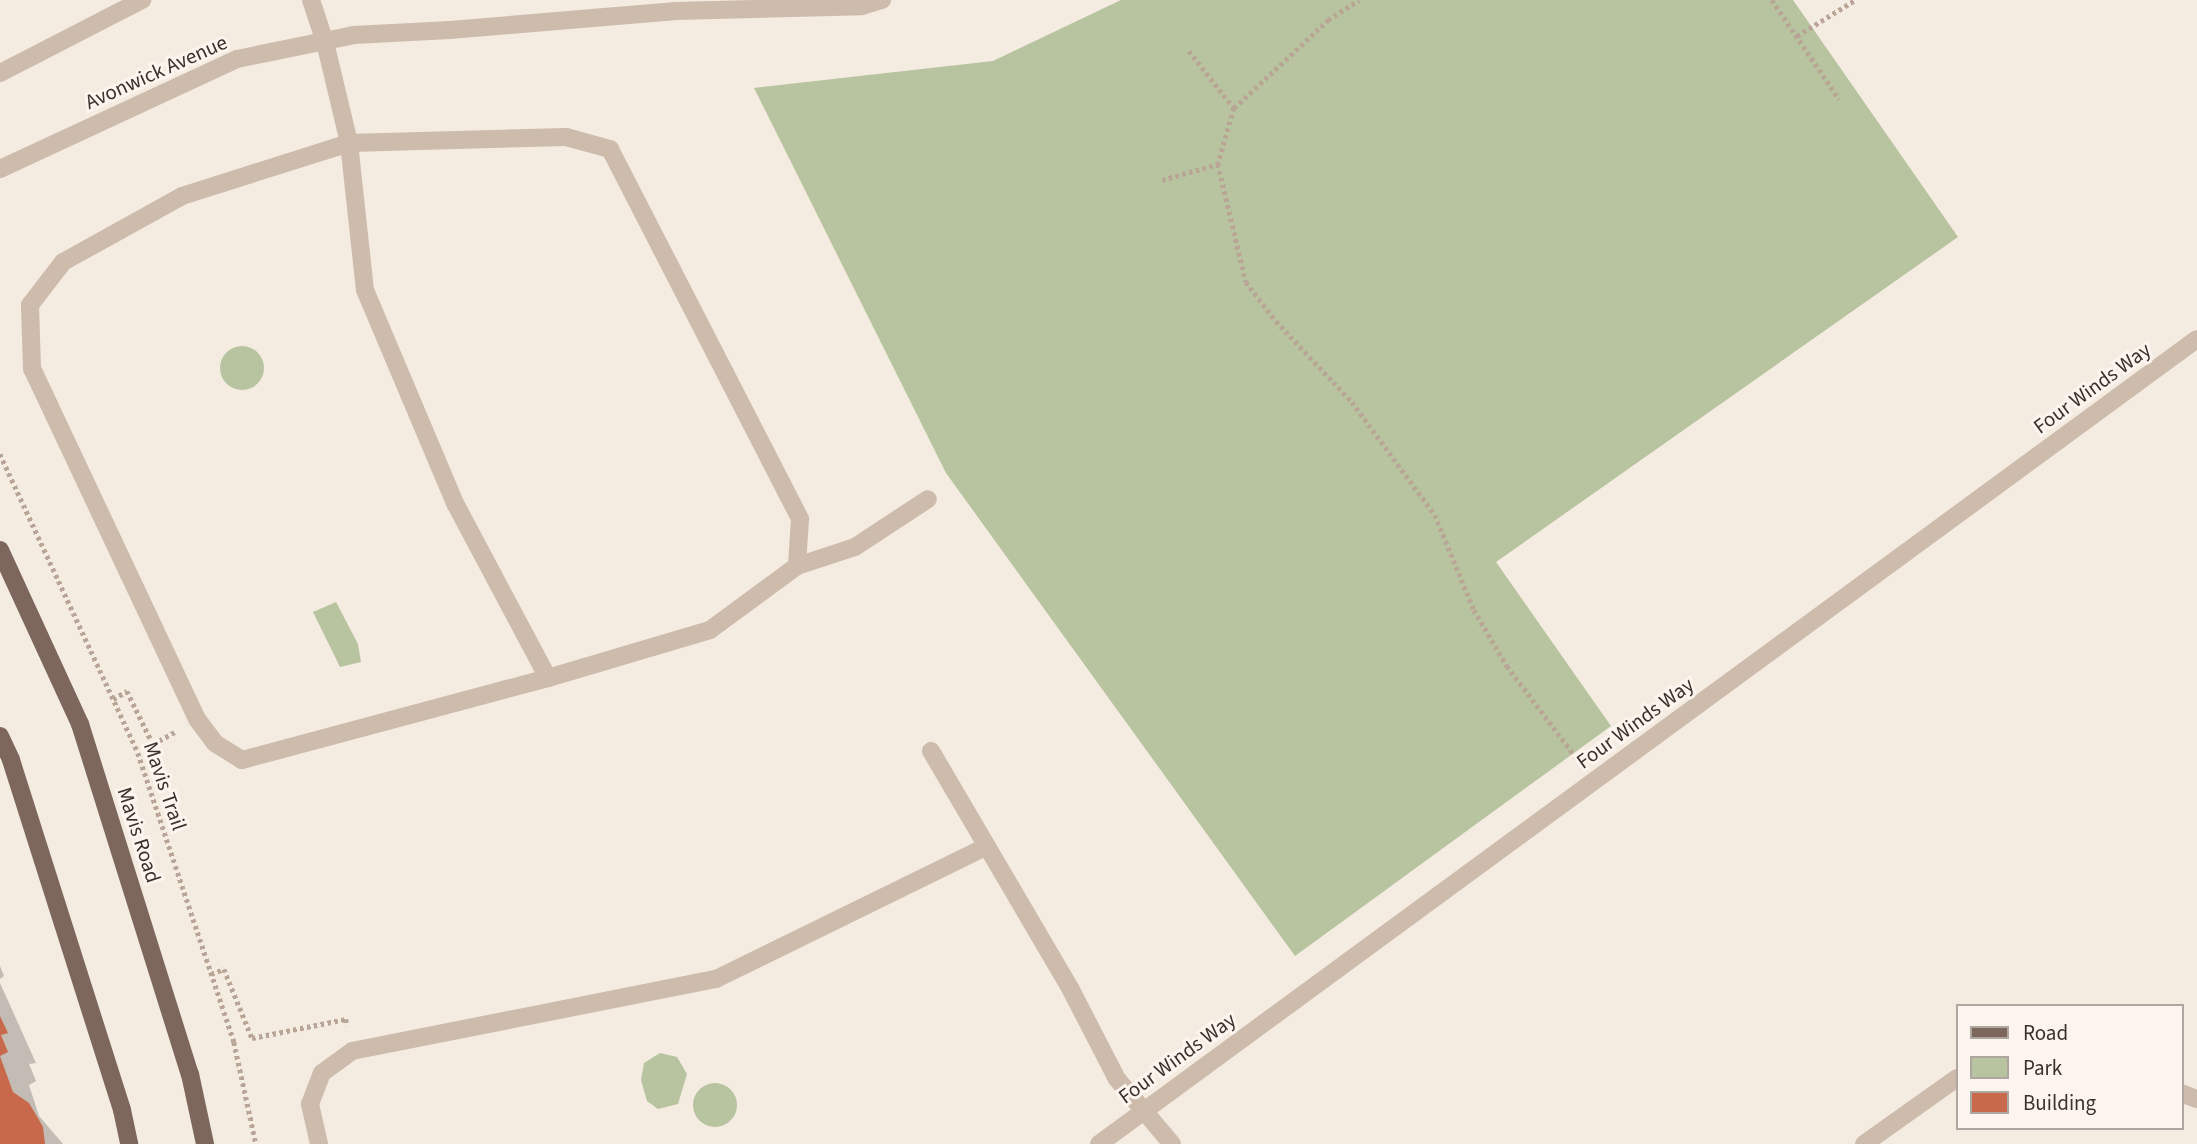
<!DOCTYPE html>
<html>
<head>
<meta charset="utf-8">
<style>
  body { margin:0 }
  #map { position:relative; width:2197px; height:1144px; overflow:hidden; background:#f4ebe1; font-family:"Source Sans 3",sans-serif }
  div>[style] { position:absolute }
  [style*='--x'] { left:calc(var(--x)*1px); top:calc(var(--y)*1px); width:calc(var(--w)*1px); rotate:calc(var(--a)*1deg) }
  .green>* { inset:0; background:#b8c4a0 }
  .round { border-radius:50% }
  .shadow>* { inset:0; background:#0003 }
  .building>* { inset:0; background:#c8694b }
  .path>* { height:4.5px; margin-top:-2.25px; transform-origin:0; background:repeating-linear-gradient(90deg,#b9a596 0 3.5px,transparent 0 7px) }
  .minor>* { height:18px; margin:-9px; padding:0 9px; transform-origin:9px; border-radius:9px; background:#cdbbac }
  .major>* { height:18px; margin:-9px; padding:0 9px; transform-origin:9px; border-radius:9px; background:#7d675c }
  span { translate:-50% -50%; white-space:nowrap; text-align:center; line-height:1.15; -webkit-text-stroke:6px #fbf5ee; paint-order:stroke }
  .street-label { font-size:21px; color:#3b302b }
  .legend { position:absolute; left:1956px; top:1004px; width:228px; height:126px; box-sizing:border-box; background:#fbf5ee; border:2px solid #aea6a0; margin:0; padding:9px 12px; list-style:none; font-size:21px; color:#3b302b }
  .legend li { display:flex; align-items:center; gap:14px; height:35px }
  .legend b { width:35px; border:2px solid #aea6a0 }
</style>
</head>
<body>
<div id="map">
  <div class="green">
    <i style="clip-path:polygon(1121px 0,1793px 0,1958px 237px,1496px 562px,1611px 726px,1295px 956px,946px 473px,754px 88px,993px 61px)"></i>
    <i class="round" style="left:220px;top:346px;width:44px;height:44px"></i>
    <i style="clip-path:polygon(336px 602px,358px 644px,361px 662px,340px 667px,313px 612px)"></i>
    <i style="clip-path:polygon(660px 1053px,677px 1057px,687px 1074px,678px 1104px,658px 1109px,647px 1101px,641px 1080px,644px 1063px)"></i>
    <i class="round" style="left:693px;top:1083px;width:44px;height:44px"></i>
  </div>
  <div class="shadow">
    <i style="clip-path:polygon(0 966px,4px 976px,0 979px)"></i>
    <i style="clip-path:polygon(0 983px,36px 1063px,29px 1064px,36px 1081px,29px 1085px,39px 1116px,63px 1144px,0 1144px)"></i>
  </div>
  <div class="building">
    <i style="clip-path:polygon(0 1016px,8px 1033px,1px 1035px,8px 1052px,0 1056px,13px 1092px,29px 1103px,35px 1113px,43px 1127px,45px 1144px,0 1144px)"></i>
  </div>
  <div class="path">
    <i style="--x:1772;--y:0;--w:120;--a:55.9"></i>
    <i style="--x:1797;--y:36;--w:68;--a:-31.8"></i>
    <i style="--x:1189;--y:51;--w:73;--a:51.7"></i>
    <i style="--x:1234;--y:108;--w:129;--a:-43.1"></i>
    <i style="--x:1328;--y:20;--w:37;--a:-33"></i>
    <i style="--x:1234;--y:108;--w:58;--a:105.9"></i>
    <i style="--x:1218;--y:164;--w:121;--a:76.7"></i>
    <i style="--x:1246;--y:282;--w:49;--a:52.4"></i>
    <i style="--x:1276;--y:321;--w:111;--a:46.8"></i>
    <i style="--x:1352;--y:402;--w:140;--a:53.7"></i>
    <i style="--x:1435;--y:515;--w:103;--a:67.7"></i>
    <i style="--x:1474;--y:610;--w:65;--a:59.5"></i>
    <i style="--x:1507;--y:666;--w:118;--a:52.9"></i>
    <i style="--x:1162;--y:180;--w:58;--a:-15.9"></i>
    <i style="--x:0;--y:454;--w:329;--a:65.2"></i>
    <i style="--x:138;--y:753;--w:305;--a:71.6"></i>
    <i style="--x:234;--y:1042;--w:104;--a:77.8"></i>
    <i style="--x:113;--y:699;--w:16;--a:-30"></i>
    <i style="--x:127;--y:691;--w:59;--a:63.9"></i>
    <i style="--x:153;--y:744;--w:25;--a:-29"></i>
    <i style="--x:211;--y:974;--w:14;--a:-21"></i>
    <i style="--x:224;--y:969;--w:74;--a:67.9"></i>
    <i style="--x:252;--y:1038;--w:96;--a:-11.4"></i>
    <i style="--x:346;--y:1019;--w:7;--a:82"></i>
  </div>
  <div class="minor">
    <i style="--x:311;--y:0;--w:44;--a:71.6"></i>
    <i style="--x:325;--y:42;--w:104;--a:76.6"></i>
    <i style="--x:349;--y:143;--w:148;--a:83.8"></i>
    <i style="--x:365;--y:290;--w:233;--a:67.1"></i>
    <i style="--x:456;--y:505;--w:196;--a:62"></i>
    <i style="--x:0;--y:73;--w:160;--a:-27.2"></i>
    <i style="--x:566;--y:137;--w:46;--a:15.3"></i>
    <i style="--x:610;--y:149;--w:416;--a:62.8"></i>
    <i style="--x:800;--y:519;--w:47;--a:93.7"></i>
    <i style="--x:797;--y:566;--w:108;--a:143.7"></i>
    <i style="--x:710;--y:630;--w:169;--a:163.5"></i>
    <i style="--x:548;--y:678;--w:317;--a:165"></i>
    <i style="--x:242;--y:760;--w:32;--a:-148"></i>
    <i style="--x:215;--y:743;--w:30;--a:-127"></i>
    <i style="--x:197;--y:719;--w:387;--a:-115.2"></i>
    <i style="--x:32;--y:369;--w:64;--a:-91.8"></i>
    <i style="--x:30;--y:305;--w:54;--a:-52.5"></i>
    <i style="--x:63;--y:262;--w:136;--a:-29"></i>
    <i style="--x:182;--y:196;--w:175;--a:-17.6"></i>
    <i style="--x:349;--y:143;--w:217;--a:-1.6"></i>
    <i style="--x:0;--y:169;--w:261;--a:-24.9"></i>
    <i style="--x:237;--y:59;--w:119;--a:-11.6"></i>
    <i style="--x:354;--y:35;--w:96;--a:-3"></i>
    <i style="--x:450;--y:30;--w:227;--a:-4.8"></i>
    <i style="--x:676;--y:11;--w:186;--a:-1.5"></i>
    <i style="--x:862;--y:6;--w:21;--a:-17"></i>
    <i style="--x:797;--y:566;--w:61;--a:-18.1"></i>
    <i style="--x:855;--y:547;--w:87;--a:-33.3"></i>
    <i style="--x:931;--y:751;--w:275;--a:59.6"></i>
    <i style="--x:1070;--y:988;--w:102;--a:62.7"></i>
    <i style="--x:1117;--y:1079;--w:85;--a:49.8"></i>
    <i style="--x:2181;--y:1093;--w:17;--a:21"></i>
    <i style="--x:319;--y:1144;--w:41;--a:-102.7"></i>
    <i style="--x:310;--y:1104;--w:33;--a:-69"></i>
    <i style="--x:322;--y:1073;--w:37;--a:-36"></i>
    <i style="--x:352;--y:1051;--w:371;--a:-11.2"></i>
    <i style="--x:716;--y:979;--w:300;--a:-26.1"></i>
    <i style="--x:1099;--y:1144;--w:1361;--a:-36.25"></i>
    <i style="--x:1864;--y:1144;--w:114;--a:-35.4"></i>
  </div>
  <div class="major">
    <i style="--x:0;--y:550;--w:192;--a:65.3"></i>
    <i style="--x:80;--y:724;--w:367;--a:72.6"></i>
    <i style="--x:190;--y:1074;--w:72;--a:77.9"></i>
    <i style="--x:0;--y:736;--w:26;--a:65"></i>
    <i style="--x:11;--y:760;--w:367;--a:72.4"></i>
    <i style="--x:122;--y:1110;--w:35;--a:78"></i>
  </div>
  <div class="street-label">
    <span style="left:156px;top:72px;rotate:-24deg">Avonwick Avenue</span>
    <span style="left:2092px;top:388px;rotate:-36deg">Four Winds Way</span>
    <span style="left:1635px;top:723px;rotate:-36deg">Four Winds Way</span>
    <span style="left:165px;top:786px;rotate:71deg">Mavis Trail</span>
    <span style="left:139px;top:835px;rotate:72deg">Mavis Road</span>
    <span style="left:1177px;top:1058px;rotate:-36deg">Four Winds Way</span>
  </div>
  <ul class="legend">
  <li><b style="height:9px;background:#7d675c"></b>Road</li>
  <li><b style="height:19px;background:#b8c4a0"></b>Park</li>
  <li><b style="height:19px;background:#c8694b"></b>Building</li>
  </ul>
</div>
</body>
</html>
